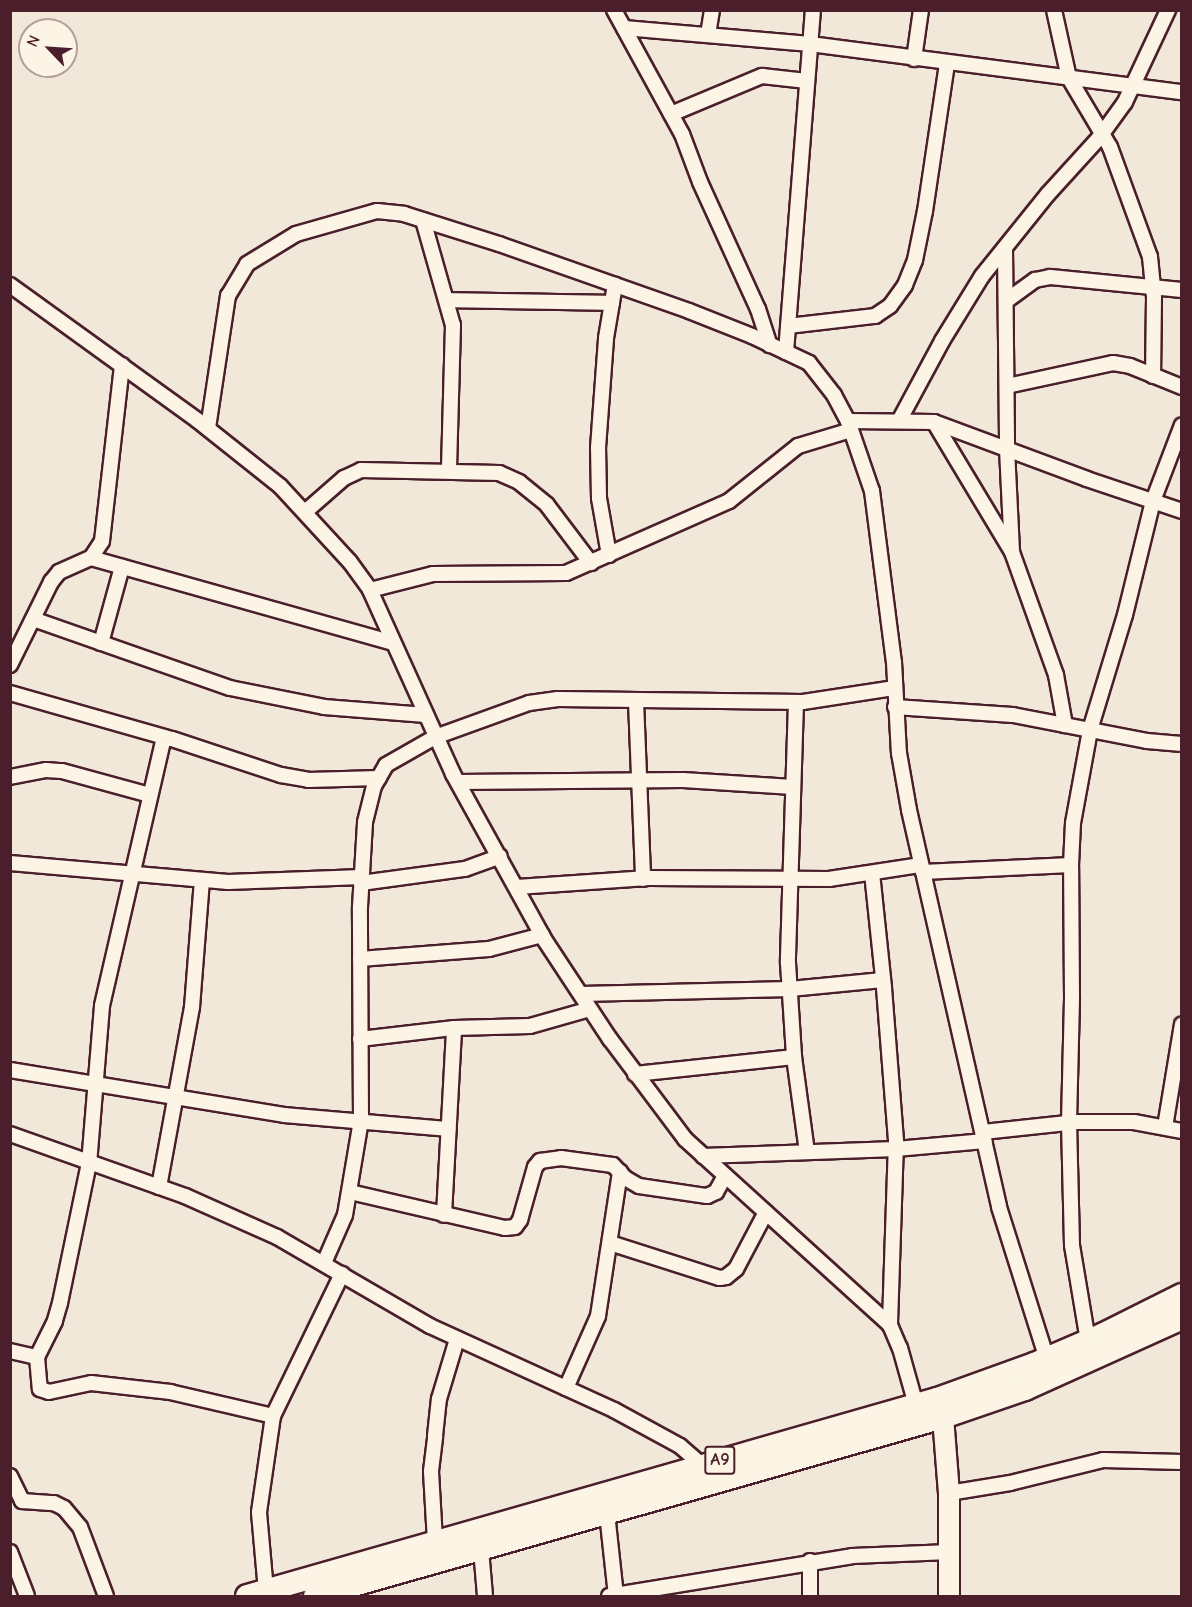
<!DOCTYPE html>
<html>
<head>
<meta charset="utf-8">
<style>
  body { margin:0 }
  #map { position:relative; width:1192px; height:1607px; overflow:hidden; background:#f1e8da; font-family:"Comic Neue",sans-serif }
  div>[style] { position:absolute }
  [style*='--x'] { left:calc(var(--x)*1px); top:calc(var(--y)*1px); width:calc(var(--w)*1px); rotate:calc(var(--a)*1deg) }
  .roads { filter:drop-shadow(2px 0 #4a1f2b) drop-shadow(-2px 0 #4a1f2b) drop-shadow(0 2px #4a1f2b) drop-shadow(0 -2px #4a1f2b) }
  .minor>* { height:14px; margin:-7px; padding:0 7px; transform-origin:7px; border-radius:7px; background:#fcf5e5 }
  .secondary>* { height:20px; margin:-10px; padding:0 10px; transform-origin:10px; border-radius:10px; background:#fcf5e5 }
  .trunk>* { height:22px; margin:-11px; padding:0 11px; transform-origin:11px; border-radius:11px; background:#fcf5e5 }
  span { translate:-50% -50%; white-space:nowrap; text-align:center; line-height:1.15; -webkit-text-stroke:4.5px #fcf5e5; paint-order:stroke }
  .shield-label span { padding:2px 4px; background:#fcf5e5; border:2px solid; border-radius:4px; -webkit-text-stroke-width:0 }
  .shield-label { font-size:18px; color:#4a1f2b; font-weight:700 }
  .frame { position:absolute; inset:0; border:12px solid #4a1f2b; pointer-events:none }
  .north { position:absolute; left:18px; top:18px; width:60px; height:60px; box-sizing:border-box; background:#fcf5e5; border:2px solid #b59f9b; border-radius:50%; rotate:295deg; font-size:16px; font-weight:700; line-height:24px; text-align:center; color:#4a1f2b }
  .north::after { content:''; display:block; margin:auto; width:21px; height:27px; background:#4a1f2b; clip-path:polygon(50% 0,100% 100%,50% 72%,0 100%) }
</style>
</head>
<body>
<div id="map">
  <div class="roads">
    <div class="minor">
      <i style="--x:614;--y:10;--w:141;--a:61.3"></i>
      <i style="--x:682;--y:134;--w:51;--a:69.4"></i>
      <i style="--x:700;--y:182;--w:140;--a:65.5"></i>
      <i style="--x:758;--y:309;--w:38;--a:72"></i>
      <i style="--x:1054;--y:10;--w:70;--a:77.6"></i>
      <i style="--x:1069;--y:78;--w:80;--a:59.3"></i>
      <i style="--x:1110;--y:147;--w:117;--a:70"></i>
      <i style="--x:1150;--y:257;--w:40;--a:84.3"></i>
      <i style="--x:1154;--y:297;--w:79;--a:90.7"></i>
      <i style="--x:624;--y:28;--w:187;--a:4.9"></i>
      <i style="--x:810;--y:44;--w:375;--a:7.4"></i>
      <i style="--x:708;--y:35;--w:25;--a:-81"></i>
      <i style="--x:914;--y:59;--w:49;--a:-81.9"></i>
      <i style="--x:671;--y:114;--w:99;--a:-22.7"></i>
      <i style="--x:762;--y:76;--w:45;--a:6.3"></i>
      <i style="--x:423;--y:220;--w:109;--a:74.1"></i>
      <i style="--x:453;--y:325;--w:146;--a:91.6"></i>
      <i style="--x:1005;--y:248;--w:201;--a:89.4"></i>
      <i style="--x:1007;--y:449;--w:101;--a:87.2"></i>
      <i style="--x:10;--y:285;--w:231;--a:35.8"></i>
      <i style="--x:197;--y:420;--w:106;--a:38.5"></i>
      <i style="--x:280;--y:486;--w:103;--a:47.4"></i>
      <i style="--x:350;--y:562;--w:34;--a:54"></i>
      <i style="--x:370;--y:590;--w:202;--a:65.7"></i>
      <i style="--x:453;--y:774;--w:188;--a:61.1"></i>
      <i style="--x:544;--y:939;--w:120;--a:56.6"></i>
      <i style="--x:610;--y:1039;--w:125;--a:53.1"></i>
      <i style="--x:685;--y:1139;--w:277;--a:42.2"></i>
      <i style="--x:890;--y:1325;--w:25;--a:67"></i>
      <i style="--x:900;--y:1348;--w:59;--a:74.3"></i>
      <i style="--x:447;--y:300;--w:165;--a:1"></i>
      <i style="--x:1006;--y:301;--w:36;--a:-36"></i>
      <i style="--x:1035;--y:280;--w:15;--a:-11"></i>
      <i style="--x:1050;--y:277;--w:133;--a:5.6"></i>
      <i style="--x:788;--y:326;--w:88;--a:-6.6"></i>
      <i style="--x:875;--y:316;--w:18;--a:-34"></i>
      <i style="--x:890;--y:306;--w:26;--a:-54"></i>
      <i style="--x:905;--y:285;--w:27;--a:-68"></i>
      <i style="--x:915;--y:260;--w:50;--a:-78.5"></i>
      <i style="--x:925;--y:211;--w:149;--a:-81.5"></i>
      <i style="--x:786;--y:352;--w:343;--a:-85.5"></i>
      <i style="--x:1007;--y:386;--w:108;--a:-12.2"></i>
      <i style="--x:1113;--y:363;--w:17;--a:10"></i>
      <i style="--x:1130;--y:366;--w:56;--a:22"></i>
      <i style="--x:848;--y:421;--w:86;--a:0.7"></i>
      <i style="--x:934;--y:422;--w:163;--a:20.4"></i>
      <i style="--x:1087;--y:479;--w:100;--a:18.6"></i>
      <i style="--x:899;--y:421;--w:91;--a:-61.7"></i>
      <i style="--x:942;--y:341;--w:76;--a:-58.4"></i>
      <i style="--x:982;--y:276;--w:105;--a:-51.2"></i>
      <i style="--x:1048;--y:194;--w:76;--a:-47.7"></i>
      <i style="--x:1099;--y:138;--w:44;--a:-54.2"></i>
      <i style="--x:1125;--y:102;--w:102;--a:-64.9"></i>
      <i style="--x:934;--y:422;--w:152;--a:59"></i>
      <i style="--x:1012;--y:552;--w:131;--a:70.3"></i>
      <i style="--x:1056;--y:675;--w:51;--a:79.8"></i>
      <i style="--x:208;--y:428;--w:134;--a:-81.4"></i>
      <i style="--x:228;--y:296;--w:37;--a:-59"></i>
      <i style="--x:247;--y:264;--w:57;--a:-31.5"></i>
      <i style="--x:296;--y:234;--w:84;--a:-15.9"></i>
      <i style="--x:377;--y:211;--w:27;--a:6"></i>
      <i style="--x:404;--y:214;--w:100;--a:17.5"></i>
      <i style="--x:499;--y:244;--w:201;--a:19.4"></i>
      <i style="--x:689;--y:311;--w:68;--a:21.6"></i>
      <i style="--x:752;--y:336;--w:63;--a:25.3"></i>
      <i style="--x:809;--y:363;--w:41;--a:52"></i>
      <i style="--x:834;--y:395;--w:30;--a:62"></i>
      <i style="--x:848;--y:421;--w:74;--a:71.1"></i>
      <i style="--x:872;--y:491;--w:172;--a:82.7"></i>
      <i style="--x:894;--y:662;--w:91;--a:86.9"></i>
      <i style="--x:899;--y:753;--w:58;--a:80"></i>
      <i style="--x:909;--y:810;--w:407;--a:77.2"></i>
      <i style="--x:999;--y:1207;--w:159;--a:72.5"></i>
      <i style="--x:305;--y:512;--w:52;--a:-41.1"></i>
      <i style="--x:344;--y:478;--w:19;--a:-25"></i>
      <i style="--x:361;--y:470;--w:138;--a:1.2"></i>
      <i style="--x:499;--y:473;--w:22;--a:24"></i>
      <i style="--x:519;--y:482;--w:36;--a:39"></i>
      <i style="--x:547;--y:505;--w:73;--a:52.8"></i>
      <i style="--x:609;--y:555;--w:58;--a:-100"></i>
      <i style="--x:599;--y:498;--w:50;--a:-91.1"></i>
      <i style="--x:598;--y:448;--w:110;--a:-85.8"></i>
      <i style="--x:606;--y:338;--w:54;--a:-80.4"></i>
      <i style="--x:91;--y:558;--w:314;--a:15.7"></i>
      <i style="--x:370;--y:590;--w:65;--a:-14.3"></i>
      <i style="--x:433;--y:574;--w:133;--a:-0.4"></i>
      <i style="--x:566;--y:573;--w:178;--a:-23.8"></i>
      <i style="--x:729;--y:501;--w:88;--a:-38.6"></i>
      <i style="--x:798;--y:446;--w:55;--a:-16.8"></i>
      <i style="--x:33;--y:619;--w:209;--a:19.3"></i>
      <i style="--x:230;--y:688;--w:96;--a:11.4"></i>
      <i style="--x:324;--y:707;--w:102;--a:4.5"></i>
      <i style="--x:101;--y:643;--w:79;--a:-74.6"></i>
      <i style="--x:10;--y:665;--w:93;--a:-63.7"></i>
      <i style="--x:51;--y:582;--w:13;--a:-51"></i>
      <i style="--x:59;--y:572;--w:35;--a:-24"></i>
      <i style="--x:91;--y:558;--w:20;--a:-57"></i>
      <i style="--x:102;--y:541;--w:177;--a:-83.5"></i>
      <i style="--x:10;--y:693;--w:168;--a:15.9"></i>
      <i style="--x:172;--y:739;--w:115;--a:18.3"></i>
      <i style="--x:281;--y:775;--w:27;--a:10"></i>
      <i style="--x:308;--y:780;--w:71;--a:-1.6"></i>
      <i style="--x:636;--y:701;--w:178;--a:87.7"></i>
      <i style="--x:796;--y:702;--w:261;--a:91.8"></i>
      <i style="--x:788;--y:963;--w:94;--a:86.3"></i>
      <i style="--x:794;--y:1057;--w:96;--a:82.2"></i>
      <i style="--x:895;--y:707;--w:118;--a:3.9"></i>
      <i style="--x:1013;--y:715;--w:136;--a:11"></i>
      <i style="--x:1147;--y:741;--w:35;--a:5"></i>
      <i style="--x:164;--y:737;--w:276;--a:103"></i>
      <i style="--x:102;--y:1006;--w:158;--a:94.7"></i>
      <i style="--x:89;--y:1163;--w:143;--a:101.7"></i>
      <i style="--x:60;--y:1303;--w:19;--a:106"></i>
      <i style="--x:55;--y:1321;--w:40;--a:116.6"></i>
      <i style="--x:37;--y:1357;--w:32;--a:85"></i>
      <i style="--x:40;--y:1389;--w:9;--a:18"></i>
      <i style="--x:49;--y:1392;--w:43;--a:-12.1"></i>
      <i style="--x:91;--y:1383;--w:80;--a:6.5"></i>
      <i style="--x:170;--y:1392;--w:106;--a:13.1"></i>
      <i style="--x:10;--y:777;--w:37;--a:-11"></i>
      <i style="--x:46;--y:770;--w:16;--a:4"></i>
      <i style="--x:62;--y:771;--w:91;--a:15.3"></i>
      <i style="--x:458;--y:782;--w:225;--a:-0.5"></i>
      <i style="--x:683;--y:780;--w:110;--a:3.6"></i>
      <i style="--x:10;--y:863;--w:219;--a:5"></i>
      <i style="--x:228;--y:882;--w:134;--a:-2.1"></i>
      <i style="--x:923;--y:872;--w:148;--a:-2.7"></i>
      <i style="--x:872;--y:873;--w:116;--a:84"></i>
      <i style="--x:884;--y:988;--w:154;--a:85.5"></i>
      <i style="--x:896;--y:1142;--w:183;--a:91.9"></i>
      <i style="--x:361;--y:883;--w:105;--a:-7.7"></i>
      <i style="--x:465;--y:869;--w:37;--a:-20"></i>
      <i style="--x:517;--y:887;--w:131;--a:-3.9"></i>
      <i style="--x:648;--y:878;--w:181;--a:0.3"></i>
      <i style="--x:829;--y:879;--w:93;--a:-8.7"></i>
      <i style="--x:360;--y:959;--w:129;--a:-4.4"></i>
      <i style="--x:489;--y:949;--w:55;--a:-14.8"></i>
      <i style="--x:581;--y:994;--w:209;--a:-1.4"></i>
      <i style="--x:790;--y:989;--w:93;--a:-5.5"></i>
      <i style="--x:360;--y:1039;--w:95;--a:-6.7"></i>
      <i style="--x:454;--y:1028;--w:76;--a:-1.5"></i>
      <i style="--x:530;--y:1026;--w:62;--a:-15.8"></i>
      <i style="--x:10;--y:1070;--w:279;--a:9.3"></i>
      <i style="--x:285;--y:1115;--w:164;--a:4.9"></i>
      <i style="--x:635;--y:1074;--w:160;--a:-6.1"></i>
      <i style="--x:1165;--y:1127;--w:104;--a:-80.6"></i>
      <i style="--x:983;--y:1132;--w:94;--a:-6.1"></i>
      <i style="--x:1076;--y:1122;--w:58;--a:0"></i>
      <i style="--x:1134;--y:1122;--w:49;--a:10.6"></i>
      <i style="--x:10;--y:1134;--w:186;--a:19.5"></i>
      <i style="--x:185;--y:1196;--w:101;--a:24"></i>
      <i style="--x:277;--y:1237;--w:177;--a:30.2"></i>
      <i style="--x:430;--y:1326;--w:202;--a:24.5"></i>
      <i style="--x:614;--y:1410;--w:75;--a:28.6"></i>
      <i style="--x:680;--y:1446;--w:29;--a:41"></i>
      <i style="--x:703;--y:1156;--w:193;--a:-2.1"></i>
      <i style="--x:896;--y:1149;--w:89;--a:-5.1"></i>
      <i style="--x:159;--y:1187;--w:183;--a:-79.6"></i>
      <i style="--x:192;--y:1007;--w:127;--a:-85.5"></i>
      <i style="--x:350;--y:1192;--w:159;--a:13.1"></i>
      <i style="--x:505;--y:1228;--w:10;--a:-6"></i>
      <i style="--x:515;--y:1227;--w:9;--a:-54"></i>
      <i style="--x:520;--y:1220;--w:55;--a:-74.2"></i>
      <i style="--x:535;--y:1167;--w:8;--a:-50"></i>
      <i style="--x:540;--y:1161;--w:21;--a:-8"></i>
      <i style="--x:561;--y:1158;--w:52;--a:7.7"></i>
      <i style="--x:613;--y:1165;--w:18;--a:47"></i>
      <i style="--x:625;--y:1178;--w:16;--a:30"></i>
      <i style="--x:639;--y:1186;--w:69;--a:8.4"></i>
      <i style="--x:707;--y:1196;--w:10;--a:-24"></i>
      <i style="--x:716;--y:1192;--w:18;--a:-61"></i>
      <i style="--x:444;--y:1215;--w:187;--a:-86.9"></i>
      <i style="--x:610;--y:1243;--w:115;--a:17.7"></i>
      <i style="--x:720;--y:1278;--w:6;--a:-9"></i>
      <i style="--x:726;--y:1277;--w:13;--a:-39"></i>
      <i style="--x:736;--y:1269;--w:64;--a:-62.2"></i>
      <i style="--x:324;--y:1263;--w:52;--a:-66.4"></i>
      <i style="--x:345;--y:1215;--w:96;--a:-80.4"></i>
      <i style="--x:361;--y:1120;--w:213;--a:-90.3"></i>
      <i style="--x:360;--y:907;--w:85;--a:-86.6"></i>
      <i style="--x:365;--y:822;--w:37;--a:-76"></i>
      <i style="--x:374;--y:786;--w:24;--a:-60"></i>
      <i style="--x:386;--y:765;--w:56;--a:-29.7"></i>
      <i style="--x:435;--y:737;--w:100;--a:-19.9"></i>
      <i style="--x:529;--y:703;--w:29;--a:-8"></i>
      <i style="--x:558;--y:699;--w:245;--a:0.7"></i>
      <i style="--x:803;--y:702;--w:93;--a:-8.7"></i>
      <i style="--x:1088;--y:1341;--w:97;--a:-99.5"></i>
      <i style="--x:1072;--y:1245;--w:123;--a:-91.4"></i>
      <i style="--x:1069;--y:1122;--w:126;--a:-88.6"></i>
      <i style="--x:1072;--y:996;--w:131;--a:-90.4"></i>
      <i style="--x:1071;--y:865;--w:42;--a:-87.3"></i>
      <i style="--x:1073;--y:823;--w:95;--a:-79.6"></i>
      <i style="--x:1090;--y:730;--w:120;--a:-73.1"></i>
      <i style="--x:1125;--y:615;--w:117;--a:-76.2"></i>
      <i style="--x:1153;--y:501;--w:81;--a:-69.1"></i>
      <i style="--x:10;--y:1351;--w:28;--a:13"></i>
      <i style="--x:566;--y:1388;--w:79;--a:-66"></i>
      <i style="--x:598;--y:1316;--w:146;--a:-81.3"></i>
      <i style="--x:10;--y:1476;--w:28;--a:64"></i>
      <i style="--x:22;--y:1501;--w:32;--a:4"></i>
      <i style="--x:54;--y:1503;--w:11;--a:27"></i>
      <i style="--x:64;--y:1508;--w:25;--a:50"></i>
      <i style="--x:80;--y:1527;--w:74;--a:69.4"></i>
      <i style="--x:949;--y:1493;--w:62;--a:-9.3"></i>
      <i style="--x:1010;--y:1483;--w:96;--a:-13.9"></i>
      <i style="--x:1103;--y:1460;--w:79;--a:1.5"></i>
      <i style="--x:607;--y:1513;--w:83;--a:83.8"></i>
      <i style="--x:435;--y:1541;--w:70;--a:-93.3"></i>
      <i style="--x:431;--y:1471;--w:35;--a:-83"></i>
      <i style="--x:435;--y:1436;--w:37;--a:-84"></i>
      <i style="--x:439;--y:1399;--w:63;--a:-73.3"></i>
      <i style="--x:481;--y:1549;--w:47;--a:85.1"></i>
      <i style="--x:10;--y:1552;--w:47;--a:68.9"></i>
      <i style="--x:266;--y:1591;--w:79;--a:-95.1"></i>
      <i style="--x:259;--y:1512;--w:97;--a:-81.7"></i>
      <i style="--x:273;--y:1416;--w:158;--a:-64.1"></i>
      <i style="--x:609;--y:1596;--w:246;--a:-9.3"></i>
      <i style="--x:852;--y:1556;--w:98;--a:-2.3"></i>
      <i style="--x:810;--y:1596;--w:35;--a:-90"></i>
    </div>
    <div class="secondary">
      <i style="--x:943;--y:1417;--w:76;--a:85.5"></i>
      <i style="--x:949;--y:1493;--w:103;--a:90"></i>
    </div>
    <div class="trunk">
      <i style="--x:247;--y:1596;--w:718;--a:-15.93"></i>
      <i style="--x:937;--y:1399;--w:103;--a:-19.8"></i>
      <i style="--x:1034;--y:1364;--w:76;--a:-23.2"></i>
      <i style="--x:1104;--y:1334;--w:87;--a:-26.6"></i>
      <i style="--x:315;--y:1596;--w:653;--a:-15.91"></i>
      <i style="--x:943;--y:1417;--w:87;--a:-18.9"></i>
      <i style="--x:1025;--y:1389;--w:172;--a:-24.3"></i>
    </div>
  </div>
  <div class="shield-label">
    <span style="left:720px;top:1460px">A9</span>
  </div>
  <div class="frame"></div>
  <div class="north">N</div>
</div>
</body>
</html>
